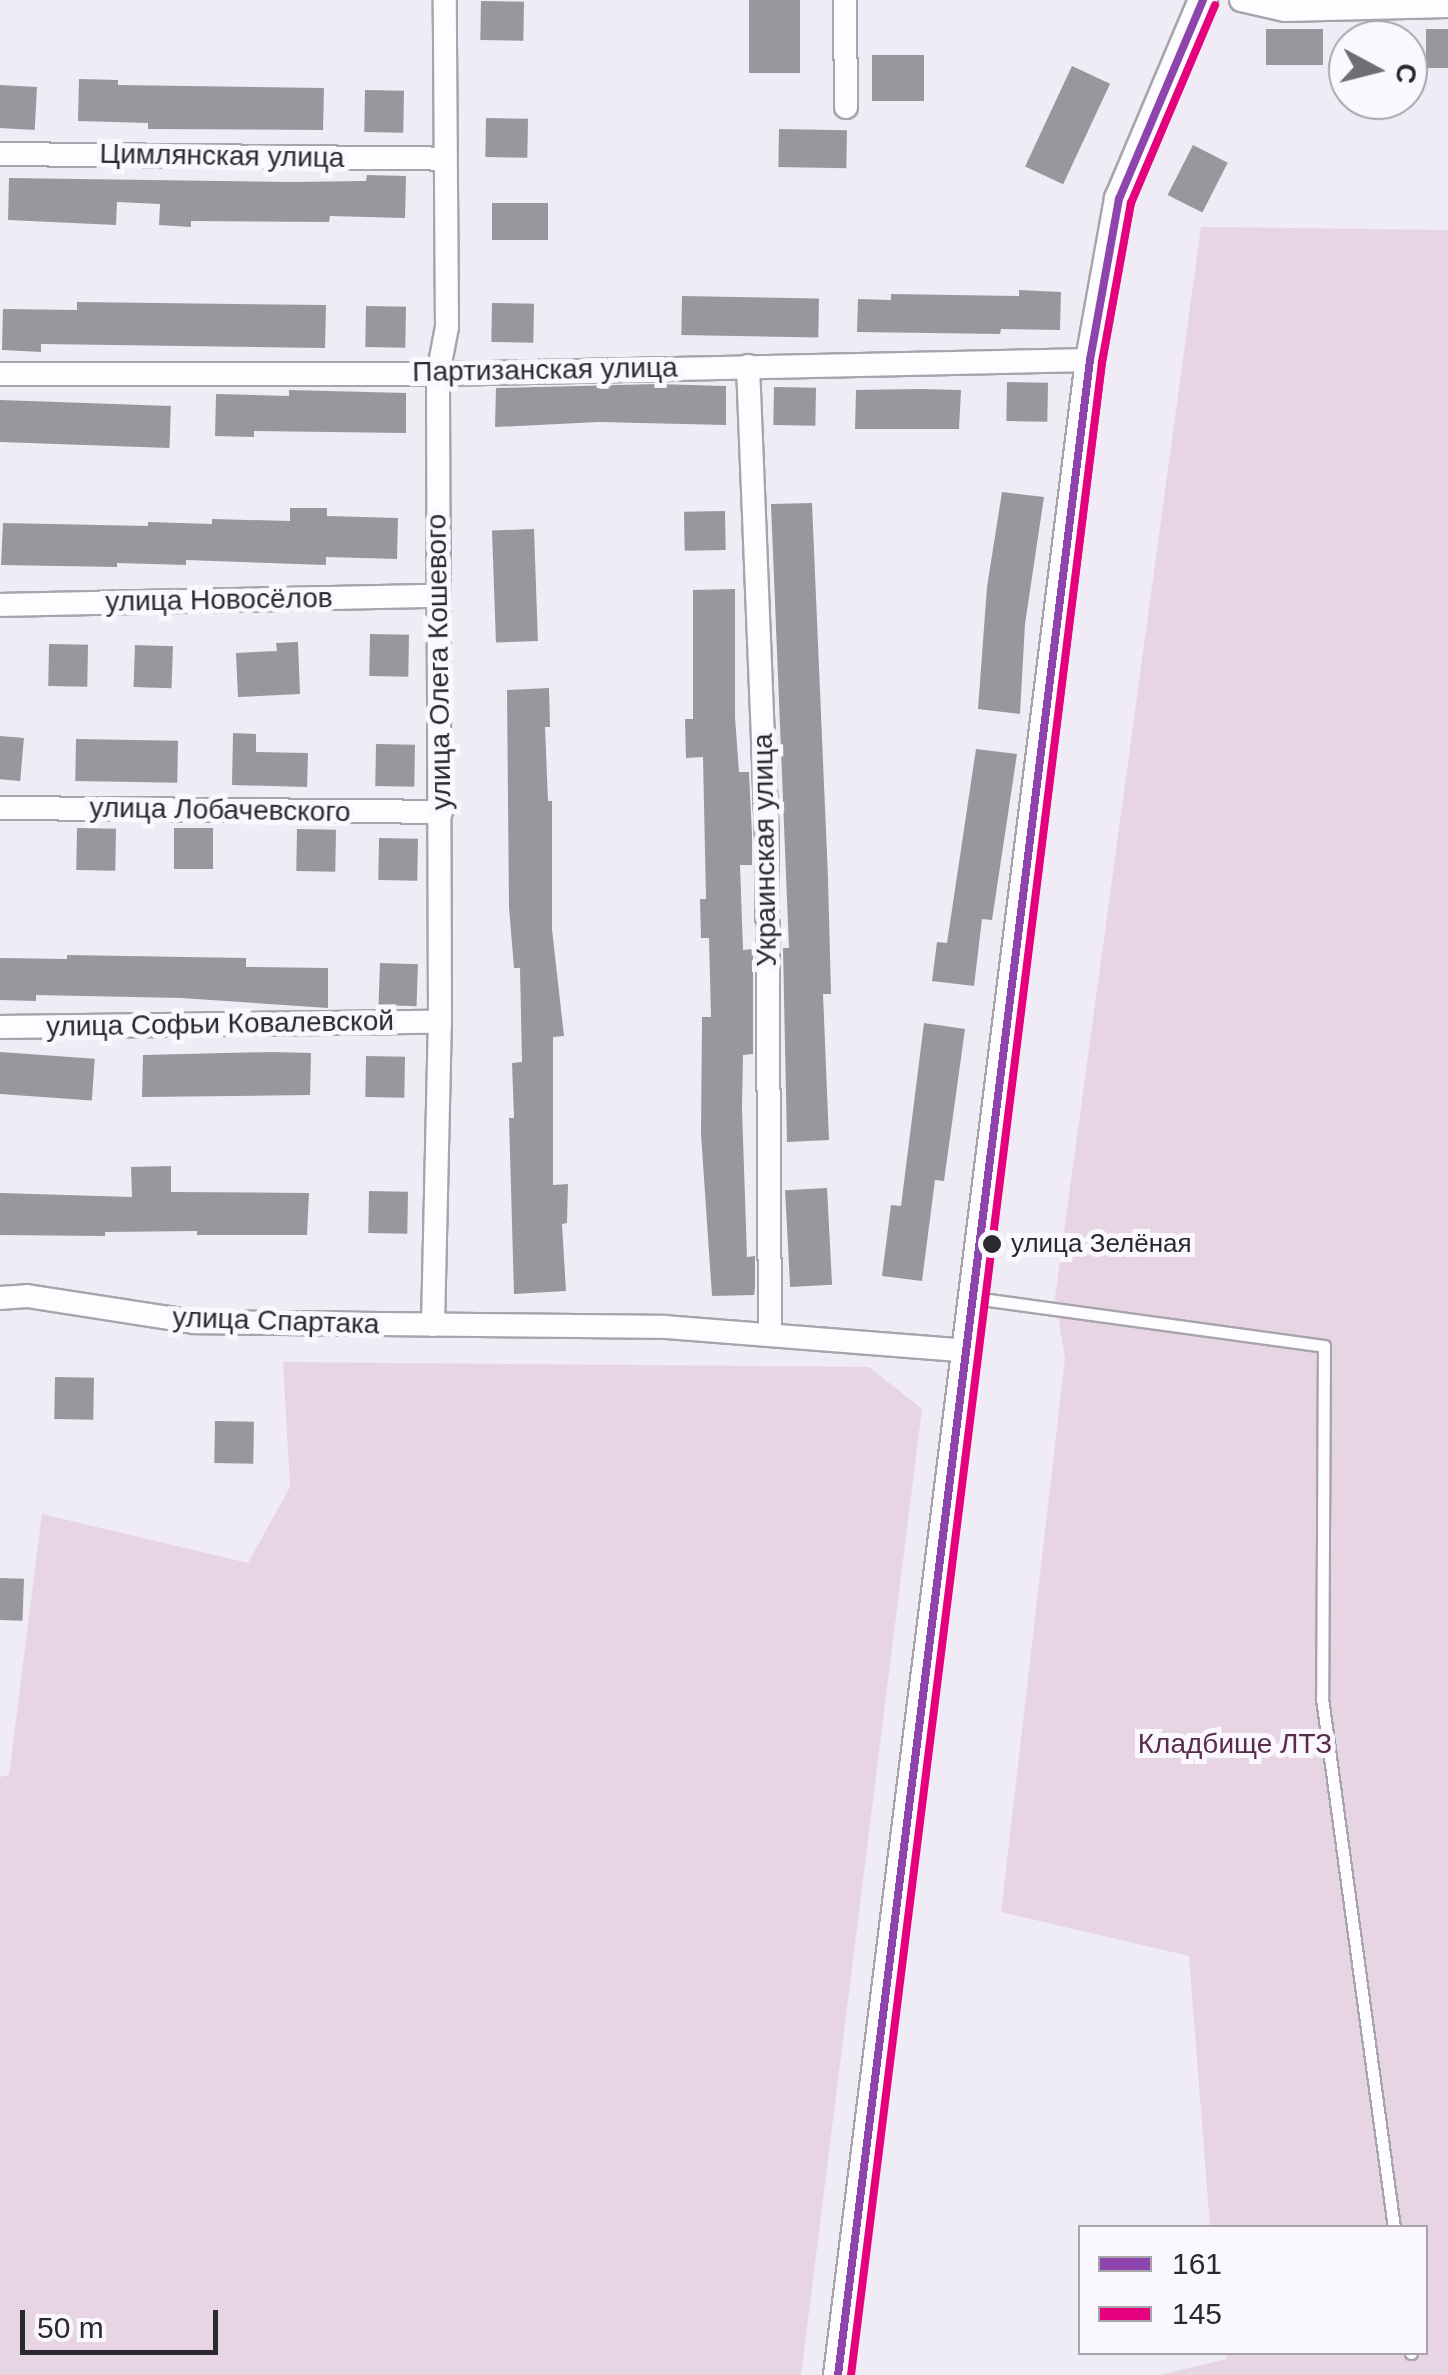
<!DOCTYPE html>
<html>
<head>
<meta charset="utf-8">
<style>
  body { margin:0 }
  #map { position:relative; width:1448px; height:2375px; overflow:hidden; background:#efecf5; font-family:Helvetica,sans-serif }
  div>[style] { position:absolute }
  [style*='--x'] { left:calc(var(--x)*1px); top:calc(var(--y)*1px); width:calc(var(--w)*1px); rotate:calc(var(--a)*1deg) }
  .green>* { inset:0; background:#e7d5e3 }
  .building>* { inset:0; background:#98979d; transform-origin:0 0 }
  .roads { filter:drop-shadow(2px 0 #a7a4ab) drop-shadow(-2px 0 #a7a4ab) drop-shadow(0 2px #a7a4ab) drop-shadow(0 -2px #a7a4ab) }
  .service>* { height:11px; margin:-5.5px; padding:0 5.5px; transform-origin:5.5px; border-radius:5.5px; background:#fdfcfe }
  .minor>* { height:22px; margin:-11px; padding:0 11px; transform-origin:11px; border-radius:11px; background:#fdfcfe }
  .tertiary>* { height:28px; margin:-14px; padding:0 14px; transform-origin:14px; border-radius:14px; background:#fdfcfe }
  .bus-1>* { height:8px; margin:-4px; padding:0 4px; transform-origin:4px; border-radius:4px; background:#8e44ad }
  .bus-2>* { height:8px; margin:-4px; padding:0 4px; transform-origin:4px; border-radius:4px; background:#e5007d }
  .dots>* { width:28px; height:28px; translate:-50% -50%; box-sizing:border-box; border:5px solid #faf7fe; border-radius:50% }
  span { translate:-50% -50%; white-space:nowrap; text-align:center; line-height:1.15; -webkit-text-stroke:10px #faf7fe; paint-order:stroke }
  .bus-label { font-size:26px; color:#2b292f }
  .left { translate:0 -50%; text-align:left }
  .street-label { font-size:28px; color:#2b292f }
  .park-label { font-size:28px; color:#582d4b }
  .legend { position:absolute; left:1078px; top:2225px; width:350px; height:130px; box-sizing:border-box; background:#faf7fe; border:2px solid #a7a5ab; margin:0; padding:12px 18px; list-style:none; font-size:30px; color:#2b292f }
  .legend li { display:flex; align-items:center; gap:20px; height:50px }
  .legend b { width:50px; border:2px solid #a7a5ab }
  .north { position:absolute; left:1328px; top:20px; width:100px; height:100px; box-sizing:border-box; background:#faf7fe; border:2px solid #a7a5ab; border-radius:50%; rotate:97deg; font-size:28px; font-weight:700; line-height:40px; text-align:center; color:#2b292f }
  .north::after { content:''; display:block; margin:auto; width:35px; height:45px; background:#706d74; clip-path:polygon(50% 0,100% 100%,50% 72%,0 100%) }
  .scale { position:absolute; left:20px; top:2310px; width:198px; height:45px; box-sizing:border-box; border:5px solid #2b292f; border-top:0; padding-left:12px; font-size:30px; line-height:35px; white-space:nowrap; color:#2b292f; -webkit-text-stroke:8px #faf7fe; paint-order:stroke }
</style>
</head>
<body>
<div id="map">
  <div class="green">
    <i style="clip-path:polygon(1201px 227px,1448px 230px,1448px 2375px,1159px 2375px,1227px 2359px,1226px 2353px,1426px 2352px,1426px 2228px,1210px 2227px,1189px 1956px,1001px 1912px,1065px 1358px,1055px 1298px)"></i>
    <i style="clip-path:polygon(283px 1362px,869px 1367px,922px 1409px,801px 2375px,0 2375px,0 1777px,9px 1775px,42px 1514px,248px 1563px,290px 1487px)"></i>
  </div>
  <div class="building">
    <i style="left:749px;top:0;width:51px;height:73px"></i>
    <i style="left:481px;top:1px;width:43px;height:39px;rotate:1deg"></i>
    <i style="left:1323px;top:29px;width:36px;height:57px;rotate:90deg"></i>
    <i style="left:1448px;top:29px;width:39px;height:22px;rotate:90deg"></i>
    <i style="left:872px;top:55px;width:52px;height:46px"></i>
    <i style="left:1072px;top:66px;width:42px;height:111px;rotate:25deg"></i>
    <i style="clip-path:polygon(79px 79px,118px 80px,118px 85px,324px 88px,323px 130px,148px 129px,148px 123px,78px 121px)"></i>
    <i style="left:0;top:85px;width:37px;height:43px;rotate:3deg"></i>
    <i style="left:365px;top:90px;width:39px;height:42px;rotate:1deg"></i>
    <i style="left:486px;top:118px;width:42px;height:39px;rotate:1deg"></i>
    <i style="left:779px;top:129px;width:68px;height:38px;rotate:1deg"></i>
    <i style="left:1193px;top:145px;width:39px;height:56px;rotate:27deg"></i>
    <i style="clip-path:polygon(367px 175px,406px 176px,405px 218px,330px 216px,329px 222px,191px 221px,191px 227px,159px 225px,160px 204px,117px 202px,116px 225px,8px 220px,9px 178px,292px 182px,366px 181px)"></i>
    <i style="left:492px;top:203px;width:56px;height:37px"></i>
    <i style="clip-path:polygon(1019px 290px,1061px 292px,1060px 330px,1001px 329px,1000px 334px,857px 332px,858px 299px,891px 300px,891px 294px,1019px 296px)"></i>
    <i style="left:682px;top:296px;width:137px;height:39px;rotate:1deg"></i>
    <i style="clip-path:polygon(77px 302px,326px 305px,325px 348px,41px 344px,41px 352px,2px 350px,3px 309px,77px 310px)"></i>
    <i style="left:492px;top:303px;width:42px;height:39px;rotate:1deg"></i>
    <i style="left:366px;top:306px;width:40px;height:41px;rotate:1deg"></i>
    <i style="left:1007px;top:382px;width:41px;height:39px;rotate:1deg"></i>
    <i style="clip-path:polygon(658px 384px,726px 386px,726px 425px,599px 422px,495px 427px,496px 388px)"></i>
    <i style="left:774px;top:387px;width:42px;height:38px;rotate:1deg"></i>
    <i style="clip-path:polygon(918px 389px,961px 390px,959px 429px,855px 429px,856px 390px)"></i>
    <i style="clip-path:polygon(289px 390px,406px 393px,406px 433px,254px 431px,254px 437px,215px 436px,216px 394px,289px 396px)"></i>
    <i style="left:0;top:400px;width:171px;height:42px;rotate:2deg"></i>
    <i style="clip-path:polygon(1002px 492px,1044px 497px,1025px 624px,1020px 714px,978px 709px,987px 587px)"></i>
    <i style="clip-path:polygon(812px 503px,828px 878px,831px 994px,823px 994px,829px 1140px,787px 1142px,783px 948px,789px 948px,771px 504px)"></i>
    <i style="clip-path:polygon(290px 508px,327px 508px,327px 516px,398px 518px,397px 559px,326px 557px,326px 565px,186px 560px,186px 565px,117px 563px,117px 567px,1px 565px,3px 523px,148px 526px,148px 522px,212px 524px,212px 519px,290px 521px)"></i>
    <i style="left:725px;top:511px;width:39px;height:41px;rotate:89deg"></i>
    <i style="left:534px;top:529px;width:112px;height:42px;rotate:88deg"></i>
    <i style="clip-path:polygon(735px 589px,735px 717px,739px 772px,749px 772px,752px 834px,752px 865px,740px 865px,743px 950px,753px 949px,753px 1054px,743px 1055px,742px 1109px,747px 1257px,755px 1256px,755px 1288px,754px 1295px,712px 1296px,701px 1134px,702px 1017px,711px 1017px,709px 938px,701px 938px,700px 899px,706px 899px,703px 757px,686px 758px,685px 719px,693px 719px,693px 590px)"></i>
    <i style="left:370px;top:634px;width:39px;height:42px;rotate:1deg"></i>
    <i style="clip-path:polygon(298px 642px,300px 694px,238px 697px,236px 653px,277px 651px,276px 643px)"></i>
    <i style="left:49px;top:644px;width:39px;height:42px;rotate:1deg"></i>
    <i style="left:135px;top:645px;width:38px;height:42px;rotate:2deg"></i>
    <i style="clip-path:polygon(549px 688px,550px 727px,545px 727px,548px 801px,552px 801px,552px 929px,564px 1036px,553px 1037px,553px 1185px,568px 1184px,567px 1223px,562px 1224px,566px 1291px,514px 1294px,509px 1118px,514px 1118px,512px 1063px,522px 1062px,520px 968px,514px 968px,509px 907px,507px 690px)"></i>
    <i style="clip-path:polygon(233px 733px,256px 734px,256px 752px,308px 753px,307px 787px,232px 785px)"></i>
    <i style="left:0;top:736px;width:24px;height:43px;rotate:5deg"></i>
    <i style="left:76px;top:739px;width:102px;height:42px;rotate:1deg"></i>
    <i style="left:376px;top:744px;width:39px;height:42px;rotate:1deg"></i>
    <i style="clip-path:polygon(976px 749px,1017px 754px,992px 920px,982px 919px,974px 986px,932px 981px,937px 942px,947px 943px)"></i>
    <i style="left:77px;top:828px;width:39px;height:42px;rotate:1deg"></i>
    <i style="left:174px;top:828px;width:39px;height:41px"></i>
    <i style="left:297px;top:829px;width:39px;height:42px;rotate:1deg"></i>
    <i style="left:379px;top:838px;width:39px;height:42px;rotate:1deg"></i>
    <i style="clip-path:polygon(67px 955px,246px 958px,246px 967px,328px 968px,328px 1008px,181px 998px,36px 995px,36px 1001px,0 1000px,0 958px,67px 959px)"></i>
    <i style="left:380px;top:963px;width:38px;height:42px;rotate:2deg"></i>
    <i style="clip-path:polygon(924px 1023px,965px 1029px,944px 1181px,935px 1180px,922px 1281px,882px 1276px,891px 1205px,901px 1206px)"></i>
    <i style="left:0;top:1052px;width:95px;height:42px;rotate:4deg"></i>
    <i style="clip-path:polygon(272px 1052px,311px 1053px,310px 1095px,142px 1097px,143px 1055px)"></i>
    <i style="left:366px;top:1056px;width:39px;height:41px;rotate:1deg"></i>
    <i style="clip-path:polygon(171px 1166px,171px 1192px,309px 1193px,307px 1235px,197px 1235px,197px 1231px,105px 1232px,105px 1236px,0 1235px,0 1193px,132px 1197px,131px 1167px)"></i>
    <i style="left:827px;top:1188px;width:97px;height:42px;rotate:87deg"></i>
    <i style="left:369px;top:1191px;width:39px;height:42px;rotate:1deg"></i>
    <i style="left:55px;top:1377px;width:39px;height:42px;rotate:1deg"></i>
    <i style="left:215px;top:1421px;width:39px;height:42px;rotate:1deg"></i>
    <i style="left:0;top:1578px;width:24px;height:42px;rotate:2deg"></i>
  </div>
  <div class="roads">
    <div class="service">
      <i style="--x:974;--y:1298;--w:353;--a:7.8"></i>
      <i style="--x:1324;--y:1346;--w:352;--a:90.3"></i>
      <i style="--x:1322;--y:1698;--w:535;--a:82.26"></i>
      <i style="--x:1411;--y:2352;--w:1;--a:90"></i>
    </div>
    <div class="minor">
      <i style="--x:845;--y:0;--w:107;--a:89.5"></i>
      <i style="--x:1241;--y:0;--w:45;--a:12.8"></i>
      <i style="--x:1285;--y:10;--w:163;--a:-1.4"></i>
      <i style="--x:0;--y:154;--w:444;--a:0.6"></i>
      <i style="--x:748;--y:366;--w:468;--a:87.7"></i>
      <i style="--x:767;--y:834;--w:500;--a:89.66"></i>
      <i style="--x:0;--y:374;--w:438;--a:0"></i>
      <i style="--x:438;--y:374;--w:652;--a:-1.23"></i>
      <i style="--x:0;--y:605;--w:438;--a:-1.2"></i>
      <i style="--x:0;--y:808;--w:441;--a:0.5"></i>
      <i style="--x:0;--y:1027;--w:440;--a:-0.7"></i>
      <i style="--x:0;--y:1298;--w:27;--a:-4"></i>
      <i style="--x:27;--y:1296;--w:169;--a:8.8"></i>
      <i style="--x:194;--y:1322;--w:471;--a:0.6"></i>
      <i style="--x:665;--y:1327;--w:303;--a:4.5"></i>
      <i style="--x:433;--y:1325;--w:303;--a:-88.7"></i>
      <i style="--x:440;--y:1022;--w:648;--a:-90.18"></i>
      <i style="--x:438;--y:374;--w:48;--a:-79.2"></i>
      <i style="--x:447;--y:327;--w:327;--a:-90.4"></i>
    </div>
    <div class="tertiary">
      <i style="--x:838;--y:2375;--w:2031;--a:-82.87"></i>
      <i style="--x:1090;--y:360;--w:164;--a:-79.8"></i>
      <i style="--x:1119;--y:199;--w:216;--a:-67.1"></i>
    </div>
  </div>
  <div class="bus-1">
    <i style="--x:838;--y:2375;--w:2031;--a:-82.87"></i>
    <i style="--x:1090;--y:360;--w:164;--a:-79.8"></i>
    <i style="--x:1119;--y:199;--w:216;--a:-67.1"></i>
  </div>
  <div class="bus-2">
    <i style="--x:851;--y:2375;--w:2029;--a:-82.89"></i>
    <i style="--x:1102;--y:362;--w:162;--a:-79.7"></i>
    <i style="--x:1131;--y:203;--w:215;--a:-67"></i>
  </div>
  <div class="dots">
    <i style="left:992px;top:1244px;background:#2b292f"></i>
  </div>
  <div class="bus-label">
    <span class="left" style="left:1011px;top:1244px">улица Зелёная</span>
  </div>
  <div class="street-label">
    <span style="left:222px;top:156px;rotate:1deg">Цимлянская улица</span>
    <span style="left:545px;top:370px;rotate:-1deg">Партизанская улица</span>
    <span style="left:219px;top:600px;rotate:-1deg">улица Новосёлов</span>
    <span style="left:439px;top:662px;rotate:-91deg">улица Олега Кошевого</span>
    <span style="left:220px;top:810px;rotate:1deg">улица Лобачевского</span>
    <span style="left:765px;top:850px;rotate:-91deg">Украинская улица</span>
    <span style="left:220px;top:1024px;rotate:-1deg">улица Софьи Ковалевской</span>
    <span style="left:276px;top:1321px;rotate:2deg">улица Спартака</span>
  </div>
  <div class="park-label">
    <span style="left:1235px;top:1744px">Кладбище ЛТЗ</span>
  </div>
  <ul class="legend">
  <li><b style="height:12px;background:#8e44ad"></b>161</li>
  <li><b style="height:12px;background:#e5007d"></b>145</li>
  </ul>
  <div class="north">С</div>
  <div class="scale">50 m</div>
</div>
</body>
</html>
